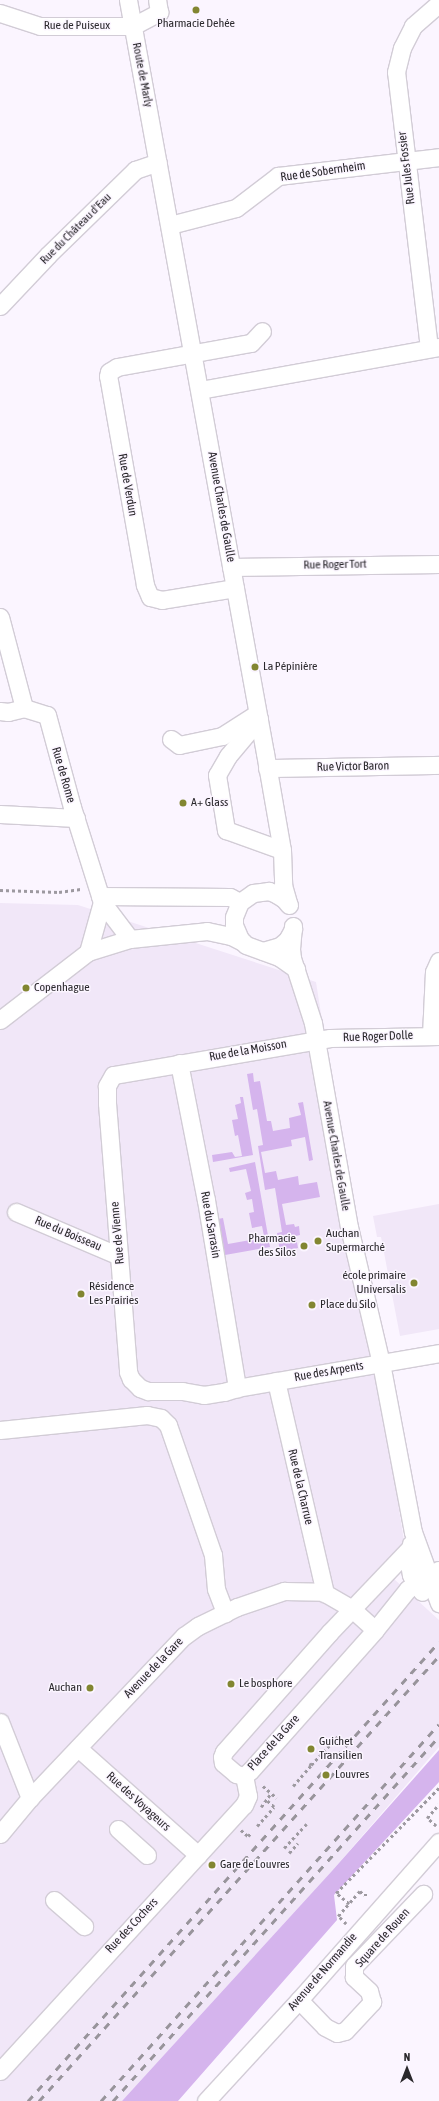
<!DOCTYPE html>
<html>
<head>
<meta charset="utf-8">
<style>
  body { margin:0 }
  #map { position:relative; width:439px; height:2101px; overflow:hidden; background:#fbf5ff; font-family:"Asap Condensed",sans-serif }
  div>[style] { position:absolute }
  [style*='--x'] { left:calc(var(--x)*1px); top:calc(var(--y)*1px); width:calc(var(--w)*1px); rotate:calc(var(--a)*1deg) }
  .built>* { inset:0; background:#f1e7f8 }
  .green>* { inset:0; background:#d5b4ed }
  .path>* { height:2.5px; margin-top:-1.25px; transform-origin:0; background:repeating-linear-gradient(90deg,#9d99a0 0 3px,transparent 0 6px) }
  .roads { filter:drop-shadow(1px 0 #d2ccd6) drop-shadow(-1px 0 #d2ccd6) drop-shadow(0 1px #d2ccd6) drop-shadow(0 -1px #d2ccd6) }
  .minor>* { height:17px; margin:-8.5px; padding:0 8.5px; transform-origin:8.5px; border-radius:8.5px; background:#fff }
  .rail>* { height:3px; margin-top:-1.5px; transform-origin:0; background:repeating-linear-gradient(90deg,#98949b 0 7px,transparent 0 14px) }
  .dots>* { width:11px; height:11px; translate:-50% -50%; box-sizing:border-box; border:2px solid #fbf5ff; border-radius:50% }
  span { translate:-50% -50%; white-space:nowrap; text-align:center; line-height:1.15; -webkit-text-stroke:3px #fbf5ff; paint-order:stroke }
  .poi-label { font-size:12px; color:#2a282c }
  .left { translate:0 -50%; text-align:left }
  .right { translate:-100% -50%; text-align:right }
  .street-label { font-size:12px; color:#2a282c }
  .north { position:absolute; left:387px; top:2049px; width:40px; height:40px; -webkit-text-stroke:3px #fbf5ff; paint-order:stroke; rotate:0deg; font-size:11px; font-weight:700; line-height:16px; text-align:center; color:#2a282c }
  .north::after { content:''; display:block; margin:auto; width:14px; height:18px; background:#2a282c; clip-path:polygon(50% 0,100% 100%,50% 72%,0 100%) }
</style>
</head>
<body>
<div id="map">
  <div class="built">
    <i style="clip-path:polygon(0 903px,78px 905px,316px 982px,404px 1541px,383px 1569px,439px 1620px,439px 1747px,331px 1872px,122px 2101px,0 2101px)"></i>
    <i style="clip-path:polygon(439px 1204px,439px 1329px,400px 1336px,381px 1237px,377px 1237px,373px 1216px)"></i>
  </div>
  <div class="green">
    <i style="clip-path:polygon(253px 1073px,254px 1082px,260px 1081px,267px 1121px,271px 1121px,273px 1131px,290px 1128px,289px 1118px,301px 1115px,298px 1103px,303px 1102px,313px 1160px,309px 1161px,305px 1137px,291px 1140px,292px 1146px,261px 1152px,265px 1173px,276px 1171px,278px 1180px,298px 1176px,299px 1185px,317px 1182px,320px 1197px,282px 1204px,286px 1225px,294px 1224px,295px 1227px,299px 1226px,300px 1235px,296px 1236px,298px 1248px,280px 1252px,277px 1233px,282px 1232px,275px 1188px,265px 1190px,258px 1146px,263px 1145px,257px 1109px,253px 1110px,247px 1074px)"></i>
    <i style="clip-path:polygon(240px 1097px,243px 1097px,253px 1155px,213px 1162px,212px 1155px,232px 1152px,235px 1157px,242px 1156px,238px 1135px,235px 1136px,232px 1120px,238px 1119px,235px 1105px,241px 1103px)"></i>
    <i style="clip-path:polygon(255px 1162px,270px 1247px,225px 1255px,218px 1219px,223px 1218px,228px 1244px,256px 1239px,259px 1242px,265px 1241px,262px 1226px,252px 1228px,249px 1213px,254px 1212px,252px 1199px,247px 1200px,245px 1193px,251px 1191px,246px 1169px,230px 1172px,229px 1168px)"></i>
    <i style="clip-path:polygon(439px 1750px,439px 1782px,334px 1895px,337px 1920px,178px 2101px,122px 2101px,331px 1872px)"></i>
  </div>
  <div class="path">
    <i style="--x:0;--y:890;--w:59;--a:1.9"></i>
    <i style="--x:59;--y:892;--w:22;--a:-8"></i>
    <i style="--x:311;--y:1765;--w:41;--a:-47"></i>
    <i style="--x:263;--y:1786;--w:18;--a:41"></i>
    <i style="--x:293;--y:1786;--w:28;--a:-49"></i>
    <i style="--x:311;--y:1765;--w:2;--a:-153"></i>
    <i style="--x:261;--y:1807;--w:17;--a:-54"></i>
    <i style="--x:257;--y:1826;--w:25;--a:-48"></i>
    <i style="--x:274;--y:1807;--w:9;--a:-139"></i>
    <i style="--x:436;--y:1826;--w:12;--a:-138"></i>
    <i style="--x:427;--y:1818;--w:18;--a:-49"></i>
    <i style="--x:241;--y:1830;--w:9;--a:41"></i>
    <i style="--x:248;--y:1836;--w:4;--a:-45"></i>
    <i style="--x:284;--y:1848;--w:33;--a:-47"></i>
    <i style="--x:289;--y:1853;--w:13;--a:-48"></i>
    <i style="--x:349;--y:1904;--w:17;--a:-140"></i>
    <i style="--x:336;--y:1893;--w:147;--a:-45.6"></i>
    <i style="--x:346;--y:1924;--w:11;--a:-135"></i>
    <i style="--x:338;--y:1916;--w:33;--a:-49"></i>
    <i style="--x:360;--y:1891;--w:6;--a:45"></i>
    <i style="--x:364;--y:1895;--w:6;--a:0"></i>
  </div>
  <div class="roads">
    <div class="minor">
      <i style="--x:128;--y:0;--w:765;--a:79.69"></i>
      <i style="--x:265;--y:753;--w:98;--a:80.1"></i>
      <i style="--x:282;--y:850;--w:35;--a:88"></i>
      <i style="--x:283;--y:885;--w:19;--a:74"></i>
      <i style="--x:0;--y:13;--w:42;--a:18"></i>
      <i style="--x:40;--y:26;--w:93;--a:0"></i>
      <i style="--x:133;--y:26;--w:30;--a:-28"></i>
      <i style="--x:159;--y:12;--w:12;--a:-99"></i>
      <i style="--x:170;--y:225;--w:68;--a:-14.4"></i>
      <i style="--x:236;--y:208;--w:53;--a:-37.3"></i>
      <i style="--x:278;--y:176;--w:162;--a:-6.7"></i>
      <i style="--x:0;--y:306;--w:70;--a:-46.7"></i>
      <i style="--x:48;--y:255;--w:122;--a:-44.3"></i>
      <i style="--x:135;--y:170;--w:24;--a:-19"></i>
      <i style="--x:429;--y:348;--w:278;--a:-96.8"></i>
      <i style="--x:396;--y:72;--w:25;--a:-76"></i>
      <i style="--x:402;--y:48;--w:25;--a:-63"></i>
      <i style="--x:413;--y:26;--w:35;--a:-41"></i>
      <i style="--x:200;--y:390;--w:243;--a:-10.2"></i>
      <i style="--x:231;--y:567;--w:208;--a:-0.8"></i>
      <i style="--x:235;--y:588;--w:74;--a:170.7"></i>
      <i style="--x:162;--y:600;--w:12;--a:-166"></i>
      <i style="--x:150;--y:597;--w:13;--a:-113"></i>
      <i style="--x:145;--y:585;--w:212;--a:-100"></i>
      <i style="--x:108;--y:376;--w:4;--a:-76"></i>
      <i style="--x:109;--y:372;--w:9;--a:-32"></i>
      <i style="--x:117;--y:367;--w:136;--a:-10.2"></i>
      <i style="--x:251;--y:343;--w:16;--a:-47"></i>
      <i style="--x:0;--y:617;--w:94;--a:75.2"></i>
      <i style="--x:24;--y:708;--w:24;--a:17"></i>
      <i style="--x:47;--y:715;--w:95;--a:74.8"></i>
      <i style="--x:72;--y:807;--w:100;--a:72.5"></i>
      <i style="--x:102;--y:902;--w:46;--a:52.9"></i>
      <i style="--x:0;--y:711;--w:8;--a:7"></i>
      <i style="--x:8;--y:712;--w:16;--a:-14"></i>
      <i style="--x:259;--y:719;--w:48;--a:130"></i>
      <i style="--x:228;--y:756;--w:22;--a:120"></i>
      <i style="--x:217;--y:775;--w:56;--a:80.7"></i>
      <i style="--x:226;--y:830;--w:59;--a:19.7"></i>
      <i style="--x:171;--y:739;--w:10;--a:37"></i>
      <i style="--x:179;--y:745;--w:44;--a:-11.8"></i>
      <i style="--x:222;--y:736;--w:40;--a:-32.9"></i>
      <i style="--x:267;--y:768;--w:172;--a:-1"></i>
      <i style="--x:0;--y:814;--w:76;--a:3"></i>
      <i style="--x:100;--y:896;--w:130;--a:0.4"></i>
      <i style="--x:230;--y:897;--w:11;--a:27"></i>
      <i style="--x:289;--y:905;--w:8;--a:-130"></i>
      <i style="--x:284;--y:899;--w:9;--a:-148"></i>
      <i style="--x:276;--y:894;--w:8;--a:-157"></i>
      <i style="--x:269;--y:891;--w:16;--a:173"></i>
      <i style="--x:253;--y:893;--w:16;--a:145"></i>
      <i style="--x:240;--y:902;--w:16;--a:112"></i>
      <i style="--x:234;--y:917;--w:8;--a:90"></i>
      <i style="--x:234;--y:925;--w:15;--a:67"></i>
      <i style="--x:240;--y:939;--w:8;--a:45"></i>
      <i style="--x:246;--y:945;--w:35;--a:20"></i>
      <i style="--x:279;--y:957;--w:21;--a:35"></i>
      <i style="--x:293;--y:926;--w:23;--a:95"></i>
      <i style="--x:291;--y:949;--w:9;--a:84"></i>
      <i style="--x:292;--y:958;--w:68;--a:72.1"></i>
      <i style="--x:313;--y:1023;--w:207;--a:80"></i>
      <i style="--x:349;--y:1227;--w:140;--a:76.8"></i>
      <i style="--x:381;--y:1363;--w:172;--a:79.3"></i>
      <i style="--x:413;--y:1532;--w:76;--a:69.9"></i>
      <i style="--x:263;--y:951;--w:18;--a:-16"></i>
      <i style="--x:280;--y:946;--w:9;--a:-41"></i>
      <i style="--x:287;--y:940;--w:13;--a:-61"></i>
      <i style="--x:88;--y:952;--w:52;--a:-74.4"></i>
      <i style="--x:0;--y:1020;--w:111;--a:-37.7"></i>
      <i style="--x:88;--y:952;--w:44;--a:-17.2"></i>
      <i style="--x:130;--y:939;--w:77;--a:-5.9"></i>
      <i style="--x:207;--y:931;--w:25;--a:12"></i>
      <i style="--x:231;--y:936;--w:13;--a:27"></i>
      <i style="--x:431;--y:1035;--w:63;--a:-87.3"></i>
      <i style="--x:434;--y:972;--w:12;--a:-66"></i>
      <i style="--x:439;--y:1036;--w:109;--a:178.9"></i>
      <i style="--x:330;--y:1038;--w:220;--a:170.3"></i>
      <i style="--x:113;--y:1075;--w:13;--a:119"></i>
      <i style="--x:107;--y:1086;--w:17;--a:90"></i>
      <i style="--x:107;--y:1103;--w:270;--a:85.5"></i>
      <i style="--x:128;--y:1372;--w:8;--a:67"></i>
      <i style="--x:131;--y:1379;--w:13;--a:45"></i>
      <i style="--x:140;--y:1388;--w:9;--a:21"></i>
      <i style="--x:148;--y:1391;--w:34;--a:0"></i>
      <i style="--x:182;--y:1391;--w:22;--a:10"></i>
      <i style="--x:204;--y:1395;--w:20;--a:-9"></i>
      <i style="--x:224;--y:1392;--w:14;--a:-17"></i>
      <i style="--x:237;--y:1388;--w:205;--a:-9.8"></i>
      <i style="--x:179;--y:1063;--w:140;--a:78.9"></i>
      <i style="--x:206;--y:1200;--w:191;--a:80.6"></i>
      <i style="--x:16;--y:1212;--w:112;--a:23.1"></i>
      <i style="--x:276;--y:1381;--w:218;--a:77"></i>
      <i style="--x:0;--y:1430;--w:148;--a:-5.8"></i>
      <i style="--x:147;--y:1415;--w:14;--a:12"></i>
      <i style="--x:161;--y:1418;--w:10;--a:45"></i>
      <i style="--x:168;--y:1425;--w:138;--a:70.9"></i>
      <i style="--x:213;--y:1555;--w:34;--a:85"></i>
      <i style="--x:216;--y:1589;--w:26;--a:69"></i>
      <i style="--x:411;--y:1544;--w:14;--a:102"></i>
      <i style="--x:408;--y:1558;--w:17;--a:80"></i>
      <i style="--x:411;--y:1575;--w:20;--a:57"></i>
      <i style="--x:410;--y:1548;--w:116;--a:133.6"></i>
      <i style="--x:330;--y:1632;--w:160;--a:131.5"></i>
      <i style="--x:224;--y:1752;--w:5;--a:112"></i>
      <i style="--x:222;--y:1757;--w:6;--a:81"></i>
      <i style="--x:223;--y:1763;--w:17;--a:40"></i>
      <i style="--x:236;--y:1774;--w:8;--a:14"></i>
      <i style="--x:244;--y:1776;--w:8;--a:-40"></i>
      <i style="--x:250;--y:1771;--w:188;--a:-48.4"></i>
      <i style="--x:375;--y:1630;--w:53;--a:-51.2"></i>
      <i style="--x:408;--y:1589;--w:36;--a:-32"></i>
      <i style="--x:0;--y:1722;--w:82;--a:68.5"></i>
      <i style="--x:78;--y:1748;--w:161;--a:41.7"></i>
      <i style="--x:118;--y:1829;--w:39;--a:42"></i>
      <i style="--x:0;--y:1834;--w:47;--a:-50.2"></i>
      <i style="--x:30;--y:1798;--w:224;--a:-46.5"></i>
      <i style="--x:184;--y:1636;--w:17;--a:-36"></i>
      <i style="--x:198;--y:1626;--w:43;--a:-26"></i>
      <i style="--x:237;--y:1607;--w:50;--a:-18.8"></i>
      <i style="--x:284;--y:1591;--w:39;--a:1"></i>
      <i style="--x:323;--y:1592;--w:34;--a:30"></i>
      <i style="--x:352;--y:1609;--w:31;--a:42"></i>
      <i style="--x:54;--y:1900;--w:40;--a:41"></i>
      <i style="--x:299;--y:2000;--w:37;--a:46"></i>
      <i style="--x:325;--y:2027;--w:13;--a:27"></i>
      <i style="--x:337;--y:2033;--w:8;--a:-14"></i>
      <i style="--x:345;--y:2031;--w:40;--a:-47"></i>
      <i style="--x:372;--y:2002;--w:11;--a:-105"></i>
      <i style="--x:369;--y:1991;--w:21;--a:-137"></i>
      <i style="--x:354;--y:1977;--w:11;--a:-90"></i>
      <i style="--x:354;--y:1966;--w:100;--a:-46.2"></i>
      <i style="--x:0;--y:2071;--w:361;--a:-47.5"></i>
      <i style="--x:244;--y:1805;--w:10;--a:-66"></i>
      <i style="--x:248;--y:1796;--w:20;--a:-101"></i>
      <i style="--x:206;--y:2101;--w:137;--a:-47.4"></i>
      <i style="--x:299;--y:2000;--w:211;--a:-48.5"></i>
    </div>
  </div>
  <div class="rail">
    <i style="--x:28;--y:2101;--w:616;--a:-48.16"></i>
    <i style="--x:39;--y:2101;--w:598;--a:-48.05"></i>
    <i style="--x:101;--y:2101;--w:506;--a:-48.12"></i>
    <i style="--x:113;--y:2101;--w:489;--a:-48.2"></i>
  </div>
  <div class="dots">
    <i style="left:196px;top:10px;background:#828631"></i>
    <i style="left:255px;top:667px;background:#828631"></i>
    <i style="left:183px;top:803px;background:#828631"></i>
    <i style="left:26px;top:988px;background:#828631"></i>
    <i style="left:318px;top:1241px;background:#828631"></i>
    <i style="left:304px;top:1246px;background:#828631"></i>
    <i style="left:414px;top:1283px;background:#828631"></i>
    <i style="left:81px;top:1294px;background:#828631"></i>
    <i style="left:312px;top:1305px;background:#828631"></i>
    <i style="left:231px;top:1684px;background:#828631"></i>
    <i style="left:90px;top:1688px;background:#828631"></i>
    <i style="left:311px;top:1749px;background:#828631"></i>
    <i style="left:326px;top:1775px;background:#828631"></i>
    <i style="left:212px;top:1865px;background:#828631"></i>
  </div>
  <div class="poi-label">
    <span style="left:196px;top:24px">Pharmacie Dehée</span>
    <span class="left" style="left:263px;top:667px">La Pépinière</span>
    <span class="left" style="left:191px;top:803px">A+ Glass</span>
    <span class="left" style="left:34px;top:988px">Copenhague</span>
    <span class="left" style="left:326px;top:1241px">Auchan<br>Supermarché</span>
    <span class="right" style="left:296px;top:1246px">Pharmacie<br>des Silos</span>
    <span class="right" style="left:406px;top:1283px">école primaire<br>Universalis</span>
    <span class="left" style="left:89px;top:1294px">Résidence<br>Les Prairies</span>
    <span class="left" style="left:320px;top:1305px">Place du Silo</span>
    <span class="left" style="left:239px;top:1684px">Le bosphore</span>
    <span class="right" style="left:82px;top:1688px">Auchan</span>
    <span class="left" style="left:319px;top:1749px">Guichet<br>Transilien</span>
    <span class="left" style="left:335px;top:1775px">Louvres</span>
    <span class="left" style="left:220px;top:1865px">Gare de Louvres</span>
  </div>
  <div class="street-label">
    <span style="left:77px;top:26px">Rue de Puiseux</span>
    <span style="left:142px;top:75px;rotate:79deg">Route de Marly</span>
    <span style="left:407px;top:168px;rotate:-97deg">Rue Jules Fossier</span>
    <span style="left:323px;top:172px;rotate:-8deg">Rue de Sobernheim</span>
    <span style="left:76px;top:229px;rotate:-45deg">Rue du Château d'Eau</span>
    <span style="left:127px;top:485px;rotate:80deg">Rue de Verdun</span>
    <span style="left:221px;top:507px;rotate:80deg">Avenue Charles de Gaulle</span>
    <span style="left:335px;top:565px;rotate:-1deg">Rue Roger Tort</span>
    <span style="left:353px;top:767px;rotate:-1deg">Rue Victor Baron</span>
    <span style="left:63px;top:775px;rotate:74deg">Rue de Rome</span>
    <span style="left:378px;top:1037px;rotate:-2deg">Rue Roger Dolle</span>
    <span style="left:248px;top:1051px;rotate:-10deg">Rue de la Moisson</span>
    <span style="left:336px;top:1156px;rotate:80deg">Avenue Charles de Gaulle</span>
    <span style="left:210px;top:1225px;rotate:80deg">Rue du Sarrasin</span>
    <span style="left:118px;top:1233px;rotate:-95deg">Rue de Vienne</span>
    <span style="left:68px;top:1234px;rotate:23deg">Rue du Boisseau</span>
    <span style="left:329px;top:1372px;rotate:-10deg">Rue des Arpents</span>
    <span style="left:300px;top:1487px;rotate:77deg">Rue de la Charrue</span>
    <span style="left:154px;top:1668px;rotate:-46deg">Avenue de la Gare</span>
    <span style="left:274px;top:1743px;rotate:-48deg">Place de la Gare</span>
    <span style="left:138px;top:1802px;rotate:42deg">Rue des Voyageurs</span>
    <span style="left:132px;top:1926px;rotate:-47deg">Rue des Cochers</span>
    <span style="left:383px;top:1938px;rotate:-48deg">Square de Rouen</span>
    <span style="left:323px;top:1972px;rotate:-49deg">Avenue de Normandie</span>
  </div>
  <div class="north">N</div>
</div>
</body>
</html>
